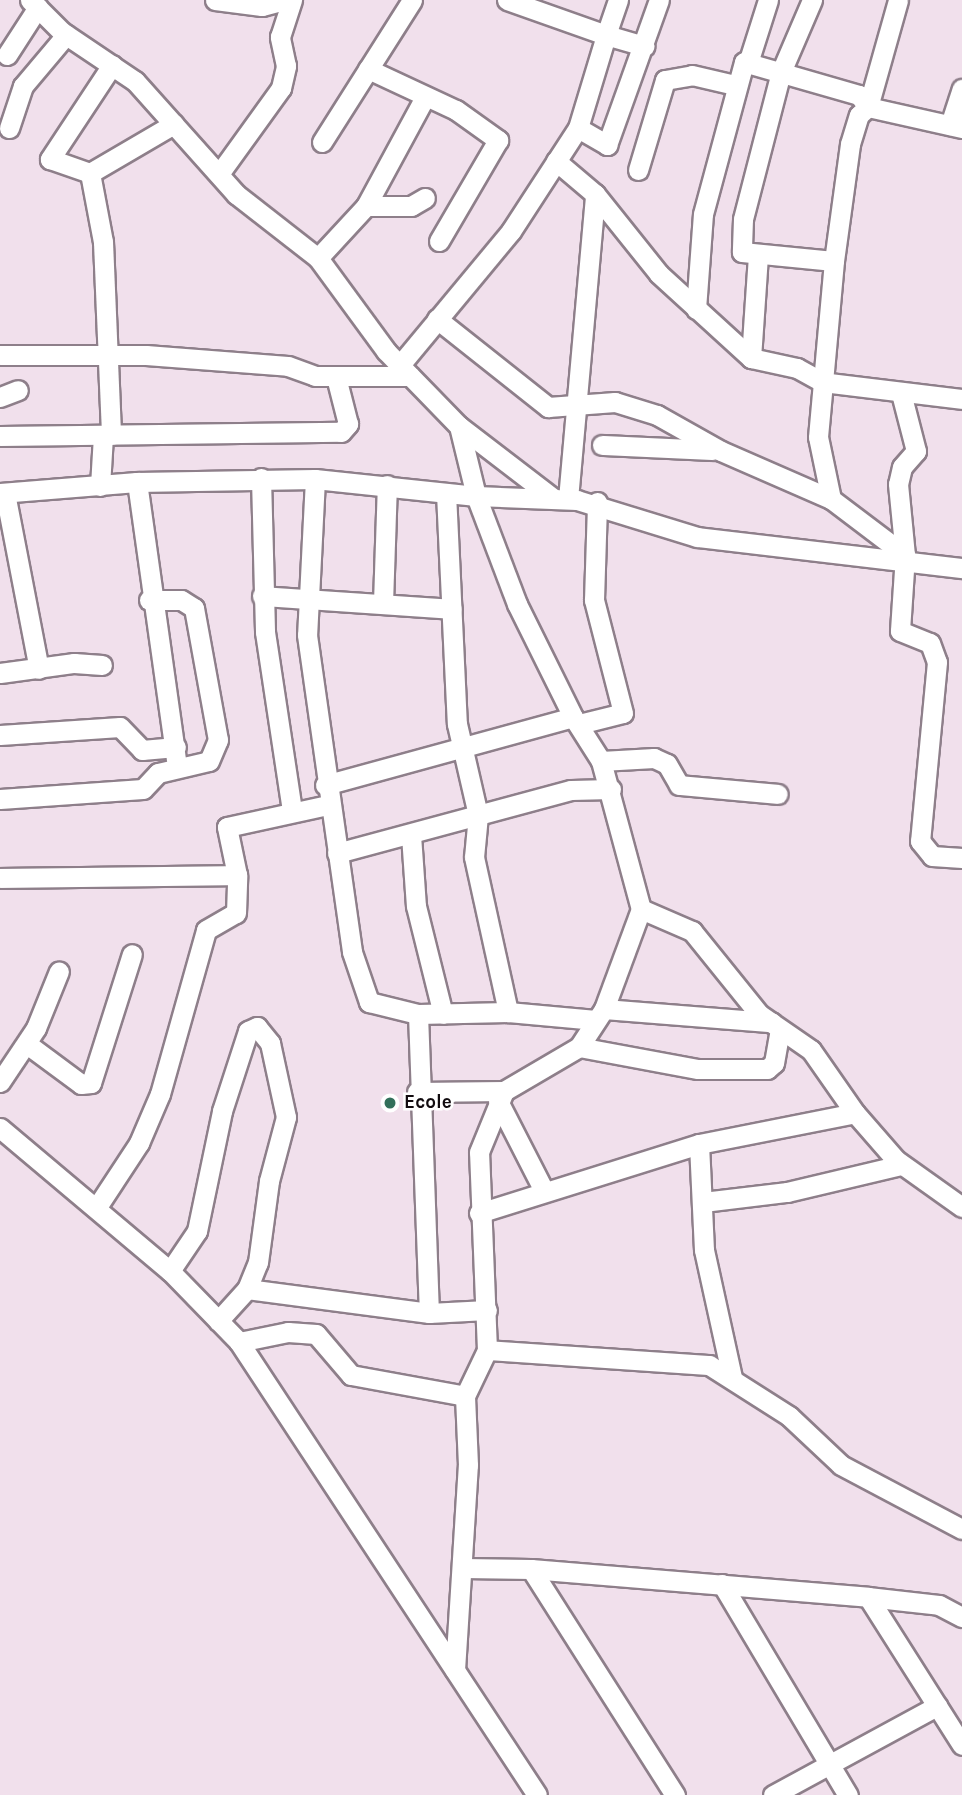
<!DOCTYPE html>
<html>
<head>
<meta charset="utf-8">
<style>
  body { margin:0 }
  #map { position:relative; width:962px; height:1795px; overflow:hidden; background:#f1e0ec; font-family:Karla,sans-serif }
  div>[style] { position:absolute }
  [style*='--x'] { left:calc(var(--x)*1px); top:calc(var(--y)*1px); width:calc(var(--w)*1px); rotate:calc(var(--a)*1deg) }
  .roads { filter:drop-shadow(2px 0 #8e7f8a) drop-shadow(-2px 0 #8e7f8a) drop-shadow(0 2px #8e7f8a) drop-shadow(0 -2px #8e7f8a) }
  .minor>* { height:19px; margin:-9.5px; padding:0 9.5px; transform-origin:9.5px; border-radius:9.5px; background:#fff }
  .dots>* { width:19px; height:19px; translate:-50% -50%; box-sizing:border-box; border:4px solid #fff; border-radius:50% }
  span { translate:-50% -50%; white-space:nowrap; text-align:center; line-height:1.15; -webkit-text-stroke:5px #fff; paint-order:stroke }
  .poi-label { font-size:19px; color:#110b0f; font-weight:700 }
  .left { translate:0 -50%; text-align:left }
</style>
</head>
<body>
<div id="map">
  <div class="roads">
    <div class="minor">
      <i style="--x:30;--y:0;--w:45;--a:45"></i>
      <i style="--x:62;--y:32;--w:88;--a:33.9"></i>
      <i style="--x:135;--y:81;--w:152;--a:48.2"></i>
      <i style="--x:236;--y:194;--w:104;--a:38"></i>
      <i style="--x:318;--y:258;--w:115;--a:53.8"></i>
      <i style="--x:386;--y:351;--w:105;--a:45.8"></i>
      <i style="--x:459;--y:426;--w:72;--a:76.3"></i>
      <i style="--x:476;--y:496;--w:116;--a:69.2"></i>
      <i style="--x:517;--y:604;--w:126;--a:63.6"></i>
      <i style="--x:573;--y:717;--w:52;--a:57.5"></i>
      <i style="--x:601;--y:761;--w:153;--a:74.9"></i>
      <i style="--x:641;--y:909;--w:56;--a:23.3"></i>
      <i style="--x:692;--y:931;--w:107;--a:51.1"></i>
      <i style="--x:759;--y:1014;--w:63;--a:34.7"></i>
      <i style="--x:811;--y:1050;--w:77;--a:55.1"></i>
      <i style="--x:855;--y:1113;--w:62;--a:48.9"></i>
      <i style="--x:896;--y:1160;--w:81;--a:35.5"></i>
      <i style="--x:215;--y:0;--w:47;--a:7.3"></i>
      <i style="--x:262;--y:6;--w:24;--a:-15"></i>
      <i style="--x:618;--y:0;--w:37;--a:109"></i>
      <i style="--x:606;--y:35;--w:40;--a:16"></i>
      <i style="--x:812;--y:0;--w:78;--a:113.3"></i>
      <i style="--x:781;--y:72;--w:152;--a:104.5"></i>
      <i style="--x:743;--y:219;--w:33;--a:92"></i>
      <i style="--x:742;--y:252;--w:92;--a:5.6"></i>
      <i style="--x:7;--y:55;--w:57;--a:-57.1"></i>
      <i style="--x:748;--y:63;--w:66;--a:-72.4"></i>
      <i style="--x:112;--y:65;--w:113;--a:123.4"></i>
      <i style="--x:50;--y:159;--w:42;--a:19.3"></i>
      <i style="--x:90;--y:173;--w:97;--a:-30.3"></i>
      <i style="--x:368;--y:69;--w:97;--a:25"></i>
      <i style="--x:456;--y:110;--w:52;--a:35.5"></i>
      <i style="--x:498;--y:140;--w:117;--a:120.3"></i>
      <i style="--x:950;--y:125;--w:38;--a:-72"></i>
      <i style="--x:9;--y:128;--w:44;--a:-71.6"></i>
      <i style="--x:23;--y:86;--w:67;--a:-49.9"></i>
      <i style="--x:578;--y:128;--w:34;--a:30"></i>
      <i style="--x:607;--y:145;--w:154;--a:-70.3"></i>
      <i style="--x:322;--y:142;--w:168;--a:-57.6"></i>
      <i style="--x:556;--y:161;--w:51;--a:40.2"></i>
      <i style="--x:595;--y:194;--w:102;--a:51.3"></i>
      <i style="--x:659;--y:274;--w:125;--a:42.4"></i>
      <i style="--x:751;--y:358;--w:47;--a:12.3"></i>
      <i style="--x:797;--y:368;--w:29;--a:29"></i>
      <i style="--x:822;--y:382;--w:141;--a:6.9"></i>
      <i style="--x:638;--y:170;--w:94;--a:-73.3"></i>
      <i style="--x:665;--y:80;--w:27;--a:-10"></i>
      <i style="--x:692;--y:75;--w:44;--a:13.1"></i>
      <i style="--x:90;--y:173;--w:70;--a:79.3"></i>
      <i style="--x:103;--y:242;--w:193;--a:87.6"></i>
      <i style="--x:219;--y:174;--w:106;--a:-54.2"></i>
      <i style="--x:281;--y:88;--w:23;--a:-77"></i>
      <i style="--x:286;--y:66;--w:30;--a:-102"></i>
      <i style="--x:280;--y:37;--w:39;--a:-72"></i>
      <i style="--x:366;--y:206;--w:124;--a:-61.6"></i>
      <i style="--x:318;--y:258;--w:71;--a:-47.3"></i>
      <i style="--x:366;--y:206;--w:45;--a:0"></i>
      <i style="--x:411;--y:206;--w:16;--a:-30"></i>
      <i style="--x:696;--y:309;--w:95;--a:-85.8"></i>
      <i style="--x:703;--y:214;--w:157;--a:-74.9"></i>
      <i style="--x:744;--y:62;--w:120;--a:16"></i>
      <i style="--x:859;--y:95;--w:15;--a:53"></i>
      <i style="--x:868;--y:107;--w:96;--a:12.6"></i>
      <i style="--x:437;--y:319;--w:142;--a:38.4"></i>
      <i style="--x:548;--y:407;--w:67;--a:-4.3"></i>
      <i style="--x:615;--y:402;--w:44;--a:17.2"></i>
      <i style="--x:657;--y:415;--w:73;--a:29.4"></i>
      <i style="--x:721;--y:451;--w:120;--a:23.6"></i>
      <i style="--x:831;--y:499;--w:93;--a:37.1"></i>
      <i style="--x:905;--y:555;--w:76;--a:93.8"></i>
      <i style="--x:900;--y:631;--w:32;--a:22"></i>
      <i style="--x:930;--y:643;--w:20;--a:70"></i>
      <i style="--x:937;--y:662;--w:180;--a:95.4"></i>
      <i style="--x:920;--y:841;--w:19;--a:51"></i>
      <i style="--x:932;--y:856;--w:30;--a:4"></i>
      <i style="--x:0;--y:355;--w:146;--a:0"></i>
      <i style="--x:146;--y:355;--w:142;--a:4.4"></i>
      <i style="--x:288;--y:366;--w:29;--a:20"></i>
      <i style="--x:315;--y:376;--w:95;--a:0"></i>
      <i style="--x:751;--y:358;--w:103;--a:-86.1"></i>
      <i style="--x:399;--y:366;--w:175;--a:-50.3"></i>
      <i style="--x:511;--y:231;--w:123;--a:-57"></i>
      <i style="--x:578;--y:128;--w:97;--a:-73.2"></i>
      <i style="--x:606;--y:35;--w:105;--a:-160.5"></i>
      <i style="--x:901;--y:393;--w:60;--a:75.5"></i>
      <i style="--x:916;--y:451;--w:21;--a:131"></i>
      <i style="--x:902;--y:467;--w:17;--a:103"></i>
      <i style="--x:898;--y:484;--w:71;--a:84.4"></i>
      <i style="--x:0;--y:397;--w:19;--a:-21"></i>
      <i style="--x:459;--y:426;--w:120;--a:37.5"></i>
      <i style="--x:0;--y:436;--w:341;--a:-0.7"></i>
      <i style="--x:341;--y:432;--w:11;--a:-49"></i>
      <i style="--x:348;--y:424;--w:49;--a:-104.3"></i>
      <i style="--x:602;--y:445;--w:111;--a:2.6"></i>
      <i style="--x:261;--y:478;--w:154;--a:88.5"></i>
      <i style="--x:265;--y:632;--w:181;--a:81.4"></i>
      <i style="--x:315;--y:479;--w:156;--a:92.9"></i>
      <i style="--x:307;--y:635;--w:320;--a:81.9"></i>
      <i style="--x:352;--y:952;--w:53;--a:71.2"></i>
      <i style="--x:369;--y:1002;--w:50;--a:13.8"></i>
      <i style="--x:418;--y:1014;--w:90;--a:-1.3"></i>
      <i style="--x:508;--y:1012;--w:88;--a:5.2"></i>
      <i style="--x:137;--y:482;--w:288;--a:82"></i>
      <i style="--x:100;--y:486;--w:51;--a:-86.6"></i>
      <i style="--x:0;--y:493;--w:137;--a:-4.6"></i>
      <i style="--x:137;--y:482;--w:178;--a:-1"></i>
      <i style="--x:315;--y:479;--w:162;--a:6"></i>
      <i style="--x:476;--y:496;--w:101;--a:2.3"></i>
      <i style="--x:577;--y:500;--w:126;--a:17.1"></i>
      <i style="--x:697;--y:537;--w:267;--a:6.7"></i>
      <i style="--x:5;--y:493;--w:179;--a:79.1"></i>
      <i style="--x:446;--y:493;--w:231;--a:87.3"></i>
      <i style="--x:457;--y:724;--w:93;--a:77"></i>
      <i style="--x:478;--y:815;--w:42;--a:95.4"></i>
      <i style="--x:474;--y:857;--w:159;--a:77.6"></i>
      <i style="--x:568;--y:499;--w:306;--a:-84.9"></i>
      <i style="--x:831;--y:499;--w:63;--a:-101.8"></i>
      <i style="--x:818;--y:437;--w:177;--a:-84.8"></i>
      <i style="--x:834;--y:261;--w:118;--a:-82.2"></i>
      <i style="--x:850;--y:144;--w:30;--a:-73"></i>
      <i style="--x:859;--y:115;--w:12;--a:-42"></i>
      <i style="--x:868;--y:107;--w:111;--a:-74.3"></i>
      <i style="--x:262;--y:596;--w:190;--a:3.9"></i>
      <i style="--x:383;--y:603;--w:118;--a:-88.1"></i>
      <i style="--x:0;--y:673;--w:75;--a:-7.7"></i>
      <i style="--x:74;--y:663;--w:28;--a:4"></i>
      <i style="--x:579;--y:724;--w:45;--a:-14"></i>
      <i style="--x:623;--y:713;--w:117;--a:-104.4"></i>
      <i style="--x:594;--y:600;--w:98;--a:-88.2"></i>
      <i style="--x:0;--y:735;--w:120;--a:-3.8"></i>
      <i style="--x:120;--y:727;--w:32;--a:46"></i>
      <i style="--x:142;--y:750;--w:34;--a:-5"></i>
      <i style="--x:601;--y:761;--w:53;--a:-3.2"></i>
      <i style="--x:654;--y:758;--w:14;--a:25"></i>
      <i style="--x:667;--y:764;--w:24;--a:60"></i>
      <i style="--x:679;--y:785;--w:99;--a:5.2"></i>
      <i style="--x:325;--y:785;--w:257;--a:-15.3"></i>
      <i style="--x:0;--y:799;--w:143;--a:-4"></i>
      <i style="--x:143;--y:789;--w:22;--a:-47"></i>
      <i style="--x:158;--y:773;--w:52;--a:-13.2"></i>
      <i style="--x:209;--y:761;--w:23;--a:-67"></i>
      <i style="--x:218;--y:740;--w:134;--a:-100.3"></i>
      <i style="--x:194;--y:608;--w:15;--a:-148"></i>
      <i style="--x:181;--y:600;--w:32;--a:180"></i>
      <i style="--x:411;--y:835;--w:71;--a:86"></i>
      <i style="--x:416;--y:906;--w:111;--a:76"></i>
      <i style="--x:337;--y:853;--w:242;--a:-15.1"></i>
      <i style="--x:571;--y:790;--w:40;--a:-1.4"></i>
      <i style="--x:0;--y:878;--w:237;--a:-0.7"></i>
      <i style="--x:604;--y:1009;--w:168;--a:4.5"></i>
      <i style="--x:418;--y:1014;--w:299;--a:87.9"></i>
      <i style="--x:27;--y:1044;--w:67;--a:36.5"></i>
      <i style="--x:81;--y:1084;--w:10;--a:-6"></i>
      <i style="--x:91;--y:1083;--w:135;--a:-72.4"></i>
      <i style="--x:579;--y:1047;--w:121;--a:10.5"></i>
      <i style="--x:698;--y:1069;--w:69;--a:0"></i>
      <i style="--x:767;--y:1069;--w:9;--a:-41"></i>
      <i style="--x:774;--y:1063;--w:34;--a:-80"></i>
      <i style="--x:0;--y:1082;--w:65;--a:-56.3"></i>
      <i style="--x:36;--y:1028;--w:61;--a:-68"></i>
      <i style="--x:417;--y:1092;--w:87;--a:-0.7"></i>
      <i style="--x:498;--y:1101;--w:101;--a:62.9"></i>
      <i style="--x:0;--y:1128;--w:222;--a:40.1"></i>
      <i style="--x:170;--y:1271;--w:99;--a:45.8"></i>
      <i style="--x:239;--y:1342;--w:542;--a:56.66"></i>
      <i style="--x:699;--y:1144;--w:106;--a:87.3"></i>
      <i style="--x:704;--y:1250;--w:130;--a:77.6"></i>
      <i style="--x:703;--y:1202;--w:85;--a:-6.8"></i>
      <i style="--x:787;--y:1192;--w:117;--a:-13.3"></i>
      <i style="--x:97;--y:1207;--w:77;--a:-56.7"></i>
      <i style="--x:139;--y:1143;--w:53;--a:-66.8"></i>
      <i style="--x:160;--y:1094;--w:170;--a:-74.3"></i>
      <i style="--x:206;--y:930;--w:34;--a:-30"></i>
      <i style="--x:236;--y:913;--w:38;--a:-88"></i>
      <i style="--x:237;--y:875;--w:49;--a:-101.8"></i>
      <i style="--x:227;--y:827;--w:103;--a:-12.3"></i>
      <i style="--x:479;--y:1213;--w:231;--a:-17.4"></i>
      <i style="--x:699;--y:1144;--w:159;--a:-11.2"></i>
      <i style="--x:170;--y:1271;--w:48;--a:-56"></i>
      <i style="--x:197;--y:1231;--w:123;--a:-78.2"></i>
      <i style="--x:222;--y:1111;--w:84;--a:-72"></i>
      <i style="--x:248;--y:1031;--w:10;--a:-24"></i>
      <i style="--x:257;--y:1027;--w:21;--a:51"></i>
      <i style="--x:270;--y:1043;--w:76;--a:77.8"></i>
      <i style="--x:286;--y:1117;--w:66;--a:104.9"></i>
      <i style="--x:269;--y:1181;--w:82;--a:97.7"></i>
      <i style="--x:258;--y:1262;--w:29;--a:112"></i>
      <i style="--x:247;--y:1289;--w:43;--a:132.2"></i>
      <i style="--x:247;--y:1289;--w:184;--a:7.5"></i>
      <i style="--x:429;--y:1313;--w:58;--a:-3"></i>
      <i style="--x:239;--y:1342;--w:50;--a:-11.5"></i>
      <i style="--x:288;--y:1332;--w:28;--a:4"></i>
      <i style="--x:316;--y:1334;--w:54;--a:49.5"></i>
      <i style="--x:351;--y:1375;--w:116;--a:10.4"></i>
      <i style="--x:487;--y:1350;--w:223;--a:3.9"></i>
      <i style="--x:709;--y:1365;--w:95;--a:32.5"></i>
      <i style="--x:789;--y:1416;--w:71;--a:43.3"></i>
      <i style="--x:841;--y:1465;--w:137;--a:27.9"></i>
      <i style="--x:463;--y:1568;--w:68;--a:0.8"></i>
      <i style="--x:531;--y:1569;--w:338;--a:4.7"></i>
      <i style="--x:868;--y:1597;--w:71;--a:6.4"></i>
      <i style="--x:939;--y:1605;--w:26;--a:28"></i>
      <i style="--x:531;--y:1569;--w:268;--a:57.5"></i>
      <i style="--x:722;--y:1584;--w:246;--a:59.2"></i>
      <i style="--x:868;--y:1597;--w:175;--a:57.6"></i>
      <i style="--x:455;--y:1670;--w:205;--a:-86.4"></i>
      <i style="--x:468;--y:1465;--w:69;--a:-92.5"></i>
      <i style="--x:465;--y:1396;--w:51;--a:-64.4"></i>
      <i style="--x:487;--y:1350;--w:198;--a:-92.3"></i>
      <i style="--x:479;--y:1152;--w:66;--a:-67.7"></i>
      <i style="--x:504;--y:1091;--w:87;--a:-30.4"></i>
      <i style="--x:579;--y:1047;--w:45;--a:-56.7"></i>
      <i style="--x:604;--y:1009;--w:107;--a:-69.7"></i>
      <i style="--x:773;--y:1795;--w:187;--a:-28.5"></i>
    </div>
  </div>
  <div class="dots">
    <i style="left:390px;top:1103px;background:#326f5a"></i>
  </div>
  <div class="poi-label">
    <span class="left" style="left:404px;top:1103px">Ecole</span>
  </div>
</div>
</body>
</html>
